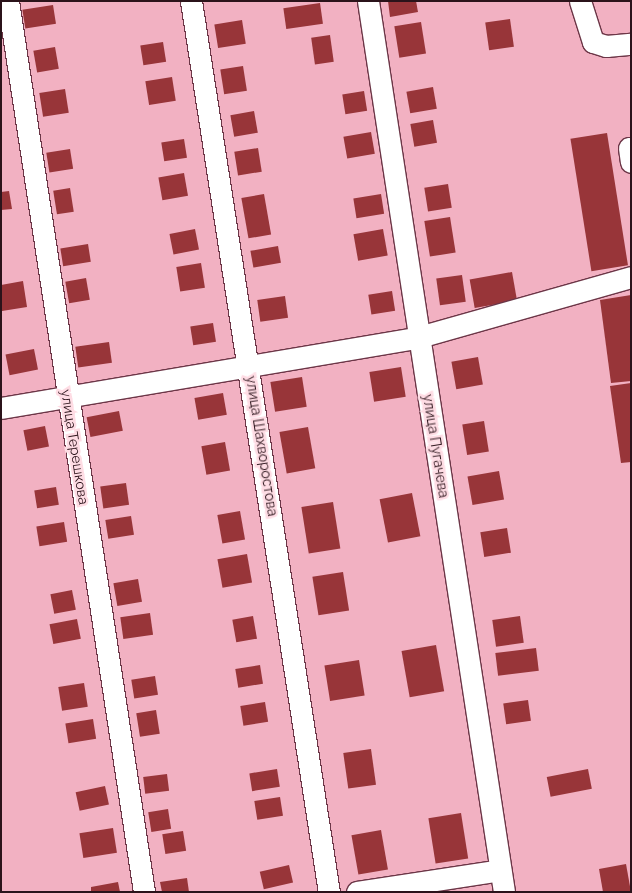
<!DOCTYPE html>
<html>
<head>
<meta charset="utf-8">
<style>
  body { margin:0 }
  #map { position:relative; width:632px; height:893px; overflow:hidden; background:#f2b1c2; font-family:Raleway,sans-serif }
  div>[style] { position:absolute }
  [style*='--x'] { left:calc(var(--x)*1px); top:calc(var(--y)*1px); width:calc(var(--w)*1px); rotate:calc(var(--a)*1deg) }
  .building>* { inset:0; background:#983539; transform-origin:0 0 }
  .roads { filter:drop-shadow(1px 0 #6c3647) drop-shadow(-1px 0 #6c3647) drop-shadow(0 1px #6c3647) drop-shadow(0 -1px #6c3647) }
  .minor>* { height:21px; margin:-10.5px; padding:0 10.5px; transform-origin:10.5px; border-radius:10.5px; background:#fff }
  span { translate:-50% -50%; white-space:nowrap; text-align:center; line-height:1.15; -webkit-text-stroke:5px #fedce4; paint-order:stroke }
  .street-label { font-size:14px; color:#2b131a }
  .frame { position:absolute; inset:0; border:2px solid #2b131a; pointer-events:none }
</style>
</head>
<body>
<div id="map">
  <div class="building">
    <i style="clip-path:polygon(388px 1px,416px 1px,418px 12px,390px 17px)"></i>
    <i style="left:320px;top:3px;width:21px;height:37px;rotate:82deg"></i>
    <i style="left:53px;top:5px;width:19px;height:31px;rotate:81deg"></i>
    <i style="left:510px;top:19px;width:28px;height:25px;rotate:82deg"></i>
    <i style="left:242px;top:20px;width:24px;height:28px;rotate:81deg"></i>
    <i style="left:421px;top:22px;width:32px;height:27px;rotate:81deg"></i>
    <i style="left:330px;top:35px;width:27px;height:19px;rotate:82deg"></i>
    <i style="left:163px;top:42px;width:20px;height:23px;rotate:81deg"></i>
    <i style="left:55px;top:47px;width:22px;height:22px;rotate:80deg"></i>
    <i style="left:243px;top:66px;width:25px;height:23px;rotate:81deg"></i>
    <i style="left:172px;top:77px;width:24px;height:27px;rotate:81deg"></i>
    <i style="left:433px;top:87px;width:22px;height:27px;rotate:80deg"></i>
    <i style="left:65px;top:89px;width:24px;height:26px;rotate:81deg"></i>
    <i style="left:364px;top:91px;width:20px;height:22px;rotate:81deg"></i>
    <i style="left:254px;top:111px;width:22px;height:24px;rotate:80deg"></i>
    <i style="left:433px;top:120px;width:23px;height:23px;rotate:80deg"></i>
    <i style="left:371px;top:132px;width:22px;height:28px;rotate:80deg"></i>
    <i style="left:607px;top:133px;width:134px;height:37px;rotate:81deg"></i>
    <i style="left:184px;top:139px;width:19px;height:23px;rotate:81deg"></i>
    <i style="left:258px;top:148px;width:24px;height:24px;rotate:81deg"></i>
    <i style="left:70px;top:149px;width:20px;height:24px;rotate:81deg"></i>
    <i style="left:184px;top:173px;width:23px;height:26px;rotate:80deg"></i>
    <i style="left:448px;top:184px;width:24px;height:24px;rotate:81deg"></i>
    <i style="left:70px;top:188px;width:24px;height:17px;rotate:81deg"></i>
    <i style="clip-path:polygon(9px 191px,12px 209px,1px 210px,1px 192px)"></i>
    <i style="left:264px;top:194px;width:41px;height:23px;rotate:80deg"></i>
    <i style="left:381px;top:194px;width:20px;height:28px;rotate:81deg"></i>
    <i style="left:450px;top:217px;width:36px;height:26px;rotate:81deg"></i>
    <i style="left:195px;top:229px;width:21px;height:26px;rotate:79deg"></i>
    <i style="left:383px;top:229px;width:27px;height:30px;rotate:80deg"></i>
    <i style="left:88px;top:244px;width:18px;height:28px;rotate:81deg"></i>
    <i style="left:278px;top:246px;width:17px;height:28px;rotate:80deg"></i>
    <i style="left:201px;top:263px;width:25px;height:25px;rotate:81deg"></i>
    <i style="left:512px;top:272px;width:29px;height:43px;rotate:80deg"></i>
    <i style="left:462px;top:275px;width:27px;height:26px;rotate:82deg"></i>
    <i style="left:86px;top:278px;width:22px;height:21px;rotate:80deg"></i>
    <i style="clip-path:polygon(23px 281px,27px 307px,2px 311px,1px 285px)"></i>
    <i style="left:392px;top:291px;width:20px;height:24px;rotate:81deg"></i>
    <i style="clip-path:polygon(631px 295px,631px 381px,611px 383px,600px 300px)"></i>
    <i style="left:285px;top:296px;width:22px;height:28px;rotate:82deg"></i>
    <i style="left:213px;top:323px;width:19px;height:23px;rotate:81deg"></i>
    <i style="left:109px;top:342px;width:21px;height:34px;rotate:82deg"></i>
    <i style="left:34px;top:349px;width:21px;height:29px;rotate:79deg"></i>
    <i style="left:478px;top:357px;width:28px;height:27px;rotate:80deg"></i>
    <i style="left:401px;top:367px;width:30px;height:32px;rotate:81deg"></i>
    <i style="left:302px;top:377px;width:30px;height:32px;rotate:81deg"></i>
    <i style="clip-path:polygon(631px 383px,631px 462px,621px 463px,610px 386px)"></i>
    <i style="left:223px;top:393px;width:22px;height:29px;rotate:80deg"></i>
    <i style="left:119px;top:411px;width:20px;height:33px;rotate:79deg"></i>
    <i style="left:484px;top:421px;width:31px;height:22px;rotate:81deg"></i>
    <i style="left:45px;top:426px;width:21px;height:22px;rotate:79deg"></i>
    <i style="left:308px;top:427px;width:42px;height:29px;rotate:80deg"></i>
    <i style="left:225px;top:442px;width:29px;height:24px;rotate:80deg"></i>
    <i style="left:499px;top:471px;width:29px;height:32px;rotate:80deg"></i>
    <i style="left:126px;top:483px;width:22px;height:26px;rotate:82deg"></i>
    <i style="left:56px;top:487px;width:18px;height:22px;rotate:81deg"></i>
    <i style="left:412px;top:493px;width:44px;height:33px;rotate:79deg"></i>
    <i style="left:333px;top:502px;width:47px;height:32px;rotate:81deg"></i>
    <i style="left:240px;top:511px;width:29px;height:23px;rotate:80deg"></i>
    <i style="left:131px;top:516px;width:19px;height:26px;rotate:81deg"></i>
    <i style="left:64px;top:522px;width:20px;height:28px;rotate:81deg"></i>
    <i style="left:507px;top:528px;width:25px;height:27px;rotate:81deg"></i>
    <i style="left:247px;top:554px;width:29px;height:30px;rotate:80deg"></i>
    <i style="left:343px;top:572px;width:39px;height:31px;rotate:81deg"></i>
    <i style="left:138px;top:579px;width:23px;height:25px;rotate:80deg"></i>
    <i style="left:72px;top:590px;width:20px;height:22px;rotate:79deg"></i>
    <i style="left:150px;top:613px;width:22px;height:30px;rotate:82deg"></i>
    <i style="left:253px;top:616px;width:23px;height:21px;rotate:80deg"></i>
    <i style="left:520px;top:616px;width:27px;height:28px;rotate:82deg"></i>
    <i style="left:77px;top:619px;width:20px;height:28px;rotate:79deg"></i>
    <i style="left:436px;top:645px;width:47px;height:35px;rotate:80deg"></i>
    <i style="left:536px;top:648px;width:23px;height:41px;rotate:83deg"></i>
    <i style="left:359px;top:660px;width:36px;height:35px;rotate:81deg"></i>
    <i style="left:260px;top:665px;width:19px;height:25px;rotate:81deg"></i>
    <i style="left:155px;top:676px;width:19px;height:24px;rotate:81deg"></i>
    <i style="left:84px;top:683px;width:24px;height:26px;rotate:81deg"></i>
    <i style="left:528px;top:700px;width:21px;height:25px;rotate:82deg"></i>
    <i style="left:265px;top:702px;width:20px;height:25px;rotate:81deg"></i>
    <i style="left:156px;top:710px;width:24px;height:20px;rotate:81deg"></i>
    <i style="left:93px;top:719px;width:20px;height:28px;rotate:81deg"></i>
    <i style="left:371px;top:749px;width:36px;height:28px;rotate:82deg"></i>
    <i style="left:277px;top:769px;width:18px;height:28px;rotate:81deg"></i>
    <i style="left:588px;top:769px;width:20px;height:42px;rotate:79deg"></i>
    <i style="left:167px;top:774px;width:17px;height:24px;rotate:83deg"></i>
    <i style="left:105px;top:786px;width:19px;height:30px;rotate:78deg"></i>
    <i style="left:280px;top:797px;width:19px;height:26px;rotate:81deg"></i>
    <i style="left:168px;top:809px;width:20px;height:20px;rotate:81deg"></i>
    <i style="left:461px;top:813px;width:46px;height:33px;rotate:81deg"></i>
    <i style="left:113px;top:828px;width:25px;height:34px;rotate:81deg"></i>
    <i style="left:381px;top:830px;width:40px;height:30px;rotate:80deg"></i>
    <i style="left:183px;top:831px;width:20px;height:21px;rotate:81deg"></i>
    <i style="clip-path:polygon(626px 864px,631px 892px,603px 892px,599px 869px)"></i>
    <i style="left:289px;top:865px;width:18px;height:30px;rotate:77deg"></i>
    <i style="clip-path:polygon(187px 878px,189px 892px,162px 892px,160px 882px)"></i>
    <i style="clip-path:polygon(118px 882px,120px 892px,91px 892px,91px 887px)"></i>
  </div>
  <div class="roads">
    <div class="minor">
      <i style="--x:8;--y:1;--w:901;--a:81.32"></i>
      <i style="--x:191;--y:1;--w:902;--a:81.2"></i>
      <i style="--x:368;--y:1;--w:901;--a:81.32"></i>
      <i style="--x:580;--y:1;--w:43;--a:72.4"></i>
      <i style="--x:593;--y:42;--w:14;--a:17"></i>
      <i style="--x:606;--y:46;--w:25;--a:-5"></i>
      <i style="--x:629;--y:148;--w:14;--a:82"></i>
      <i style="--x:1;--y:408;--w:424;--a:-9.6"></i>
      <i style="--x:419;--y:337;--w:220;--a:-15.8"></i>
      <i style="--x:357;--y:892;--w:145;--a:-8.7"></i>
    </div>
  </div>
  <div class="street-label">
    <span style="left:262px;top:446px;rotate:81deg">улица Шахворостова</span>
    <span style="left:436px;top:446px;rotate:81deg">улица Пугачева</span>
    <span style="left:75px;top:447px;rotate:81deg">улица Терешкова</span>
  </div>
  <div class="frame"></div>
</div>
</body>
</html>
